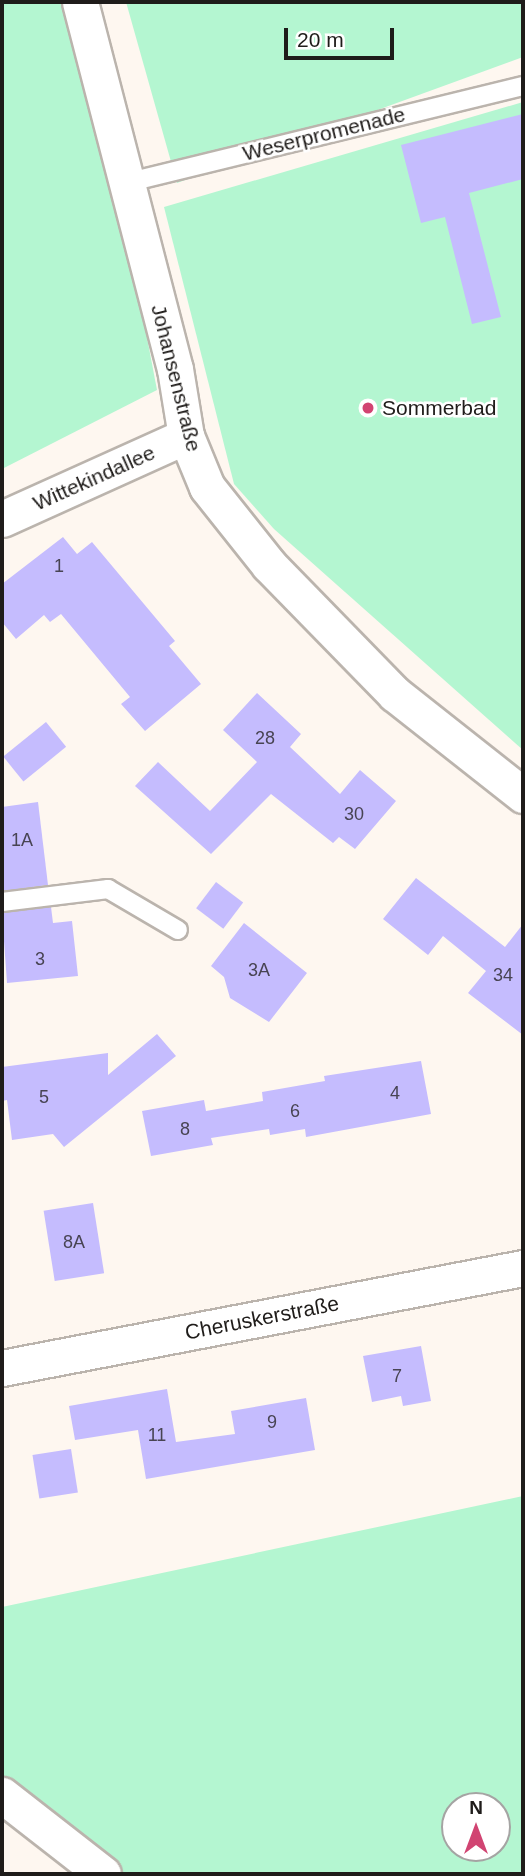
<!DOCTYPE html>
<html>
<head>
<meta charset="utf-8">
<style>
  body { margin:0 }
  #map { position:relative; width:525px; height:1876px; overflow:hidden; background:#fef7f0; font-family:Arial,sans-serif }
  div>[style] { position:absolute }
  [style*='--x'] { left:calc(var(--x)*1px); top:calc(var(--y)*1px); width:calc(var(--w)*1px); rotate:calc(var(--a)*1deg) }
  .green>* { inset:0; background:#b4f6d1 }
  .building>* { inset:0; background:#c5bcfe; transform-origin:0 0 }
  .roads { filter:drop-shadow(2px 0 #bbb4ad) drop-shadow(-2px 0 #bbb4ad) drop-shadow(0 2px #bbb4ad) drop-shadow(0 -2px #bbb4ad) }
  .service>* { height:18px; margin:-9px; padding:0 9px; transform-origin:9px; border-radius:9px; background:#fff }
  .minor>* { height:35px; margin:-17.5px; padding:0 17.5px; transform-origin:17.5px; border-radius:17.5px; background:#fff }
  .dots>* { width:19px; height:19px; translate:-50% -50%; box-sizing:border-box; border:4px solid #fff; border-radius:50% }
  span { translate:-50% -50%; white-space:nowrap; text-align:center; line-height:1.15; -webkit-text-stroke:5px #fff; paint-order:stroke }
  .number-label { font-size:18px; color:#484453 }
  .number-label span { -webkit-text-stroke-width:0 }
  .street-label { font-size:21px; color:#1f1c1a }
  .poi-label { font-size:21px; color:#1f1c1a }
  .left { translate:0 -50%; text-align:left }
  .frame { position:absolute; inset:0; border:4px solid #1f1c1a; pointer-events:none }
  .north { position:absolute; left:441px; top:1792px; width:70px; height:70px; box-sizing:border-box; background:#fff; border:2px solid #a5a4a3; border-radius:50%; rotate:0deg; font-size:19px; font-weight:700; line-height:28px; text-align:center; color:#1f1c1a }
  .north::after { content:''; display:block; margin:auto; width:24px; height:32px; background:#d14472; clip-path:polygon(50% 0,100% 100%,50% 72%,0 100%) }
  .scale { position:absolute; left:284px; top:28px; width:110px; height:32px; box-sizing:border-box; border:4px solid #1f1c1a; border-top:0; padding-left:9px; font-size:21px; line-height:24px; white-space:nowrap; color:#1f1c1a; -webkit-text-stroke:5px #fff; paint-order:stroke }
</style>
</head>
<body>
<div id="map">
  <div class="green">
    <i style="clip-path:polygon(2px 2px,83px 2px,157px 390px,2px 469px)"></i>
    <i style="clip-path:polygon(126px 2px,523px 2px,523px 57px,177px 183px)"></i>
    <i style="clip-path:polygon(523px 102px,523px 750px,274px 529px,234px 484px,164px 207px)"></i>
    <i style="clip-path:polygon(evenodd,523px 1496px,523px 1874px,125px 1874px,2px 1780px,2px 1607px,523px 1496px,455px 1806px,497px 1806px,497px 1848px,455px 1848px,455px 1806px)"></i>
  </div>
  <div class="building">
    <i style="clip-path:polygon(523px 114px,523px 179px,469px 193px,501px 317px,472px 324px,445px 217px,421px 223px,401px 145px)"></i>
    <i style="clip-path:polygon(63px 537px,77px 554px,92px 542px,175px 641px,169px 646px,201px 684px,145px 731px,121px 704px,130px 697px,61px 614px,50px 622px,44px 615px,16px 639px,2px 622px,2px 584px)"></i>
    <i style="clip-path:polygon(257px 693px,301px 734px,290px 747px,340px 794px,360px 770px,396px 801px,355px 849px,339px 837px,333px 843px,271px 794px,211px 854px,135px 786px,158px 762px,210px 811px,257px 762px,223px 730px)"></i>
    <i style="left:46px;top:722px;width:32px;height:55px;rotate:51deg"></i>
    <i style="clip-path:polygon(38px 802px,48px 885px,2px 891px,2px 807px)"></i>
    <i style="clip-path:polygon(416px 878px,505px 947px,523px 924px,523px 1035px,468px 993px,486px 971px,443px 936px,428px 955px,383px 919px)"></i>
    <i style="left:216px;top:882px;width:34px;height:33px;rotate:37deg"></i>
    <i style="clip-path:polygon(51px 907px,53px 923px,72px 921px,78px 976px,7px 983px,2px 913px)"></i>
    <i style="clip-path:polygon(244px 923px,307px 973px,269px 1022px,230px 998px,224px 977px,211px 966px)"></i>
    <i style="clip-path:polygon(157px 1034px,176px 1056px,64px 1147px,53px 1134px,12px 1140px,7px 1100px,2px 1101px,2px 1067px,108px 1053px,108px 1075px)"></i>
    <i style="clip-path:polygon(421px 1061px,431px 1114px,306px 1137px,305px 1129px,270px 1135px,269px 1129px,211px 1138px,213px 1145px,151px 1156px,142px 1111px,204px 1100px,206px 1111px,263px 1101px,262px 1092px,325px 1081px,324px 1076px)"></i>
    <i style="left:93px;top:1203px;width:71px;height:50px;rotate:81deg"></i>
    <i style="clip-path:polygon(421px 1346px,431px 1401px,403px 1406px,401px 1396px,372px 1402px,363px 1356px)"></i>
    <i style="clip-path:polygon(167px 1389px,176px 1442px,235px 1434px,231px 1411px,306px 1398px,315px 1450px,146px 1479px,138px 1430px,75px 1440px,69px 1406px)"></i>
    <i style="left:71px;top:1449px;width:44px;height:39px;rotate:81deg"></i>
  </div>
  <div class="roads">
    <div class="service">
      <i style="--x:125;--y:183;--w:410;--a:-13.7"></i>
      <i style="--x:2;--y:902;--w:107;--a:-7"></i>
      <i style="--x:108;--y:889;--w:81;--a:30.4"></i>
    </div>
    <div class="minor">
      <i style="--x:80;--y:2;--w:379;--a:75.5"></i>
      <i style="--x:175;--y:369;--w:68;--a:80.7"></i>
      <i style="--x:186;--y:436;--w:55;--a:67.6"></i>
      <i style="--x:207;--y:487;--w:100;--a:51.5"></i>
      <i style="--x:269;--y:565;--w:180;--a:45.7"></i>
      <i style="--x:395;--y:694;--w:163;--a:38.3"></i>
      <i style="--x:2;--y:519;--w:202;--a:-24.3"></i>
      <i style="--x:2;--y:1368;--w:531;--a:-10.87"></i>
      <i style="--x:2;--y:1795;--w:128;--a:38"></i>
    </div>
  </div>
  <div class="dots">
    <i style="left:368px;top:408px;background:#d14472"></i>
  </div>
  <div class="number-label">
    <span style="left:59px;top:566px">1</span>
    <span style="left:265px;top:738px">28</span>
    <span style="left:354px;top:814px">30</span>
    <span style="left:22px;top:840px">1A</span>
    <span style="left:40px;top:959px">3</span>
    <span style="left:259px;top:970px">3A</span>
    <span style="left:503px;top:975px">34</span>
    <span style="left:395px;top:1093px">4</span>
    <span style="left:44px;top:1097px">5</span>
    <span style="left:295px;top:1111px">6</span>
    <span style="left:185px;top:1129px">8</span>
    <span style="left:74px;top:1242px">8A</span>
    <span style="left:397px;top:1376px">7</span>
    <span style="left:272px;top:1422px">9</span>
    <span style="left:157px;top:1435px">11</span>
  </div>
  <div class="street-label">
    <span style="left:324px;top:134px;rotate:-14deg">Weserpromenade</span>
    <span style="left:176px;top:378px;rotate:76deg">Johansenstraße</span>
    <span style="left:94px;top:478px;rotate:-24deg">Wittekindallee</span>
    <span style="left:262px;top:1318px;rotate:-11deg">Cheruskerstraße</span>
  </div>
  <div class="poi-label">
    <span class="left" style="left:382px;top:408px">Sommerbad</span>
  </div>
  <div class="frame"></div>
  <div class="north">N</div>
  <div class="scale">20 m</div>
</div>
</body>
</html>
